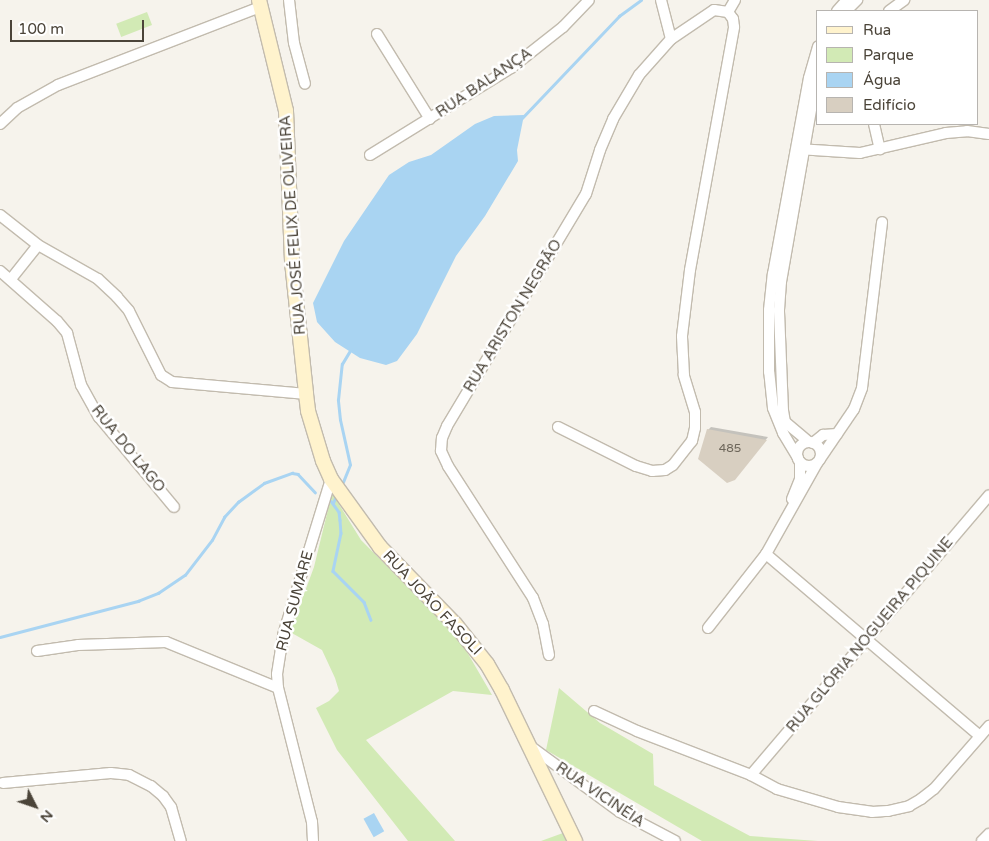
<!DOCTYPE html>
<html>
<head>
<meta charset="utf-8">
<style>
  body { margin:0 }
  #map { position:relative; width:989px; height:841px; overflow:hidden; background:#f6f3ec; font-family:"Varela Round",sans-serif }
  div>[style] { position:absolute }
  [style*='--x'] { left:calc(var(--x)*1px); top:calc(var(--y)*1px); width:calc(var(--w)*1px); rotate:calc(var(--a)*1deg) }
  .green>* { inset:0; background:#d2eab5; transform-origin:0 0 }
  .water>* { inset:0; background:#a9d4f2; transform-origin:0 0 }
  .shadow>* { inset:0; background:#0003 }
  .stream>* { height:2.5px; margin:-1.25px; padding:0 1.25px; transform-origin:1.25px; border-radius:1.25px; background:#a9d4f2 }
  .building>* { inset:0; background:#d8cfc1 }
  .roads { filter:drop-shadow(1px 0 #c2bbae) drop-shadow(-1px 0 #c2bbae) drop-shadow(0 1px #c2bbae) drop-shadow(0 -1px #c2bbae) }
  .minor>* { height:10px; margin:-5px; padding:0 5px; transform-origin:5px; border-radius:5px; background:#fff }
  .minor>.ring { margin:-5px; padding:0; box-sizing:content-box; background:none; border:10px solid #fff; border-radius:50% }
  .secondary>* { height:14px; margin:-7px; padding:0 7px; transform-origin:7px; border-radius:7px; background:#fff3cd }
  span { translate:-50% -50%; white-space:nowrap; text-align:center; line-height:1.15; -webkit-text-stroke:5px #fff; paint-order:stroke }
  .number-label { font-size:12px; color:#6e675b }
  .number-label span { -webkit-text-stroke-width:0 }
  .street-label { font-size:15px; color:#4b4439 }
  .legend { position:absolute; left:816px; top:10px; width:162px; height:115px; box-sizing:border-box; background:#fff; border:1px solid #b7b4b0; margin:0; padding:6px 9px; list-style:none; font-size:15px; color:#4b4439 }
  .legend li { display:flex; align-items:center; gap:10px; height:25px }
  .legend b { width:25px; border:1px solid #b7b4b0 }
  .north { position:absolute; left:10px; top:781px; width:50px; height:50px; -webkit-text-stroke:4px #fff; paint-order:stroke; rotate:131deg; font-size:14px; font-weight:700; line-height:20px; text-align:center; color:#4b4439 }
  .north::after { content:''; display:block; margin:auto; width:18px; height:22px; background:#4b4439; clip-path:polygon(50% 0,100% 100%,50% 72%,0 100%) }
  .scale { position:absolute; left:10px; top:20px; width:134px; height:22px; box-sizing:border-box; border:2px solid #4b4439; border-top:0; padding-left:6px; font-size:15px; line-height:18px; white-space:nowrap; color:#4b4439; -webkit-text-stroke:4px #fff; paint-order:stroke }
</style>
</head>
<body>
<div id="map">
  <div class="green">
    <i style="left:147px;top:12px;width:14px;height:33px;rotate:69deg"></i>
    <i style="clip-path:polygon(332px 493px,361px 540px,460px 640px,492px 695px,453px 691px,366px 740px,455px 841px,408px 841px,337px 750px,316px 708px,329px 701px,339px 691px,335px 678px,322px 650px,290px 632px,314px 567px)"></i>
    <i style="clip-path:polygon(559px 688px,600px 723px,653px 754px,654px 785px,750px 836px,818px 841px,702px 841px,546px 750px)"></i>
    <i style="clip-path:polygon(563px 833px,566px 841px,541px 841px)"></i>
  </div>
  <div class="water">
    <i style="clip-path:polygon(524px 115px,517px 150px,518px 161px,485px 216px,456px 256px,417px 334px,397px 361px,386px 365px,360px 358px,335px 342px,317px 322px,313px 303px,344px 241px,389px 175px,409px 162px,431px 155px,475px 124px,494px 116px)"></i>
    <i style="left:374px;top:813px;width:21px;height:12px;rotate:61deg"></i>
  </div>
  <div class="shadow">
    <i style="clip-path:polygon(711px 427px,768px 437px,737px 475px,708px 430px)"></i>
  </div>
  <div class="stream">
    <i style="--x:522;--y:118;--w:141;--a:-46.4"></i>
    <i style="--x:619;--y:16;--w:27;--a:-36"></i>
    <i style="--x:343;--y:482;--w:18;--a:-68"></i>
    <i style="--x:350;--y:465;--w:46;--a:-102.5"></i>
    <i style="--x:340;--y:420;--w:20;--a:-96"></i>
    <i style="--x:338;--y:400;--w:36;--a:-84"></i>
    <i style="--x:342;--y:364;--w:17;--a:-59"></i>
    <i style="--x:331;--y:501;--w:14;--a:54"></i>
    <i style="--x:339;--y:512;--w:8;--a:83"></i>
    <i style="--x:340;--y:520;--w:13;--a:86"></i>
    <i style="--x:341;--y:533;--w:39;--a:102"></i>
    <i style="--x:333;--y:571;--w:44;--a:45"></i>
    <i style="--x:364;--y:602;--w:19;--a:69"></i>
    <i style="--x:333;--y:503;--w:5;--a:-68"></i>
    <i style="--x:0;--y:637;--w:143;--a:-14.6"></i>
    <i style="--x:138;--y:601;--w:22;--a:-22"></i>
    <i style="--x:158;--y:593;--w:32;--a:-34"></i>
    <i style="--x:185;--y:575;--w:44;--a:-52.4"></i>
    <i style="--x:212;--y:540;--w:26;--a:-62"></i>
    <i style="--x:224;--y:517;--w:21;--a:-47"></i>
    <i style="--x:238;--y:502;--w:32;--a:-36"></i>
    <i style="--x:264;--y:483;--w:30;--a:-20"></i>
    <i style="--x:292;--y:473;--w:6;--a:9"></i>
    <i style="--x:298;--y:474;--w:25;--a:47"></i>
  </div>
  <div class="building">
    <i style="clip-path:polygon(707px 429px,767px 440px,735px 480px,727px 483px,698px 459px)"></i>
  </div>
  <div class="roads">
    <div class="minor">
      <i style="--x:289;--y:0;--w:43;--a:83.4"></i>
      <i style="--x:294;--y:43;--w:42;--a:75"></i>
      <i style="--x:661;--y:0;--w:40;--a:75.6"></i>
      <i style="--x:837;--y:11;--w:15;--a:-48"></i>
      <i style="--x:846;--y:11;--w:16;--a:-45"></i>
      <i style="--x:889;--y:11;--w:19;--a:-36"></i>
      <i style="--x:728;--y:12;--w:14;--a:-60"></i>
      <i style="--x:377;--y:34;--w:100;--a:58.1"></i>
      <i style="--x:0;--y:124;--w:23;--a:-43"></i>
      <i style="--x:17;--y:108;--w:47;--a:-29.3"></i>
      <i style="--x:58;--y:85;--w:217;--a:-21.1"></i>
      <i style="--x:874;--y:124;--w:26;--a:77"></i>
      <i style="--x:798;--y:149;--w:62;--a:3.7"></i>
      <i style="--x:860;--y:153;--w:88;--a:-13.1"></i>
      <i style="--x:946;--y:133;--w:21;--a:-5"></i>
      <i style="--x:967;--y:131;--w:22;--a:8"></i>
      <i style="--x:370;--y:155;--w:166;--a:-31.7"></i>
      <i style="--x:511;--y:68;--w:66;--a:-38.3"></i>
      <i style="--x:563;--y:27;--w:37;--a:-46"></i>
      <i style="--x:0;--y:215;--w:48;--a:38.3"></i>
      <i style="--x:38;--y:245;--w:69;--a:29.5"></i>
      <i style="--x:98;--y:279;--w:26;--a:43"></i>
      <i style="--x:117;--y:297;--w:18;--a:49"></i>
      <i style="--x:129;--y:311;--w:72;--a:63.4"></i>
      <i style="--x:161;--y:375;--w:13;--a:32"></i>
      <i style="--x:172;--y:382;--w:135;--a:5.1"></i>
      <i style="--x:0;--y:271;--w:76;--a:41.3"></i>
      <i style="--x:57;--y:321;--w:16;--a:50"></i>
      <i style="--x:67;--y:333;--w:54;--a:74.9"></i>
      <i style="--x:81;--y:385;--w:37;--a:61"></i>
      <i style="--x:99;--y:417;--w:117;--a:50.2"></i>
      <i style="--x:11;--y:279;--w:43;--a:-51.5"></i>
      <i style="--x:558;--y:427;--w:87;--a:26.6"></i>
      <i style="--x:636;--y:466;--w:17;--a:17"></i>
      <i style="--x:652;--y:471;--w:13;--a:-4"></i>
      <i style="--x:665;--y:470;--w:9;--a:-32"></i>
      <i style="--x:673;--y:465;--w:31;--a:-52"></i>
      <i style="--x:692;--y:441;--w:13;--a:-77"></i>
      <i style="--x:695;--y:428;--w:16;--a:-90"></i>
      <i style="--x:695;--y:412;--w:39;--a:-107"></i>
      <i style="--x:684;--y:375;--w:39;--a:-93"></i>
      <i style="--x:682;--y:336;--w:66;--a:-83.1"></i>
      <i style="--x:690;--y:270;--w:247;--a:-79.7"></i>
      <i style="--x:734;--y:27;--w:8;--a:-97"></i>
      <i style="--x:733;--y:19;--w:9;--a:-126"></i>
      <i style="--x:809;--y:442;--w:31;--a:-140"></i>
      <i style="--x:785;--y:422;--w:11;--a:-100"></i>
      <i style="--x:783;--y:411;--w:101;--a:-92.3"></i>
      <i style="--x:779;--y:310;--w:28;--a:-86"></i>
      <i style="--x:781;--y:282;--w:210;--a:-80.1"></i>
      <i class="ring" style="left:797px;top:442px;width:14px;height:14px"></i>
      <i style="--x:813;--y:443;--w:13;--a:-39"></i>
      <i style="--x:823;--y:435;--w:14;--a:-4"></i>
      <i style="--x:798;--y:458;--w:29;--a:-121"></i>
      <i style="--x:783;--y:433;--w:27;--a:-112"></i>
      <i style="--x:773;--y:408;--w:36;--a:-96"></i>
      <i style="--x:769;--y:372;--w:62;--a:-90"></i>
      <i style="--x:769;--y:310;--w:36;--a:-84"></i>
      <i style="--x:773;--y:274;--w:199;--a:-79.6"></i>
      <i style="--x:809;--y:78;--w:33;--a:-74"></i>
      <i style="--x:820;--y:459;--w:60;--a:-55.8"></i>
      <i style="--x:854;--y:409;--w:22;--a:-69"></i>
      <i style="--x:862;--y:388;--w:167;--a:-83.1"></i>
      <i style="--x:792;--y:499;--w:22;--a:-68"></i>
      <i style="--x:800;--y:479;--w:17;--a:-90"></i>
      <i style="--x:766;--y:554;--w:281;--a:40.4"></i>
      <i style="--x:708;--y:628;--w:94;--a:-51.9"></i>
      <i style="--x:766;--y:554;--w:104;--a:-60.7"></i>
      <i style="--x:37;--y:651;--w:41;--a:-8.3"></i>
      <i style="--x:78;--y:645;--w:88;--a:-2"></i>
      <i style="--x:166;--y:642;--w:121;--a:22.3"></i>
      <i style="--x:549;--y:655;--w:32;--a:-101"></i>
      <i style="--x:543;--y:624;--w:28;--a:-111"></i>
      <i style="--x:533;--y:598;--w:157;--a:-122.8"></i>
      <i style="--x:448;--y:466;--w:17;--a:-115"></i>
      <i style="--x:441;--y:451;--w:13;--a:-86"></i>
      <i style="--x:442;--y:438;--w:13;--a:-67"></i>
      <i style="--x:447;--y:426;--w:270;--a:-59.1"></i>
      <i style="--x:586;--y:194;--w:46;--a:-72.3"></i>
      <i style="--x:600;--y:150;--w:34;--a:-67"></i>
      <i style="--x:613;--y:119;--w:51;--a:-59.4"></i>
      <i style="--x:639;--y:75;--w:48;--a:-48.4"></i>
      <i style="--x:671;--y:39;--w:52;--a:-34"></i>
      <i style="--x:714;--y:10;--w:14;--a:8"></i>
      <i style="--x:594;--y:711;--w:47;--a:24.9"></i>
      <i style="--x:637;--y:731;--w:122;--a:21.1"></i>
      <i style="--x:751;--y:775;--w:30;--a:28"></i>
      <i style="--x:777;--y:789;--w:64;--a:16.4"></i>
      <i style="--x:838;--y:807;--w:34;--a:8"></i>
      <i style="--x:872;--y:812;--w:16;--a:-4"></i>
      <i style="--x:888;--y:811;--w:22;--a:-13"></i>
      <i style="--x:909;--y:806;--w:14;--a:-30"></i>
      <i style="--x:921;--y:799;--w:16;--a:-38"></i>
      <i style="--x:934;--y:789;--w:84;--a:-48.9"></i>
      <i style="--x:530;--y:746;--w:112;--a:36.3"></i>
      <i style="--x:620;--y:812;--w:62;--a:27.8"></i>
      <i style="--x:751;--y:775;--w:367;--a:-49.6"></i>
      <i style="--x:3;--y:783;--w:108;--a:-5.3"></i>
      <i style="--x:111;--y:773;--w:18;--a:6"></i>
      <i style="--x:129;--y:775;--w:25;--a:27"></i>
      <i style="--x:151;--y:786;--w:16;--a:40"></i>
      <i style="--x:163;--y:796;--w:14;--a:54"></i>
      <i style="--x:171;--y:807;--w:35;--a:74"></i>
      <i style="--x:313;--y:841;--w:19;--a:-93"></i>
      <i style="--x:312;--y:822;--w:138;--a:-104.2"></i>
      <i style="--x:278;--y:688;--w:14;--a:-94"></i>
      <i style="--x:277;--y:674;--w:39;--a:-81"></i>
      <i style="--x:283;--y:635;--w:163;--a:-72.9"></i>
      <i style="--x:982;--y:841;--w:10;--a:-45"></i>
    </div>
    <div class="secondary">
      <i style="--x:259;--y:0;--w:114;--a:76.3"></i>
      <i style="--x:286;--y:111;--w:151;--a:87.7"></i>
      <i style="--x:292;--y:262;--w:133;--a:83.9"></i>
      <i style="--x:306;--y:394;--w:17;--a:83"></i>
      <i style="--x:308;--y:411;--w:52;--a:73.3"></i>
      <i style="--x:323;--y:461;--w:20;--a:66"></i>
      <i style="--x:331;--y:479;--w:84;--a:54.2"></i>
      <i style="--x:380;--y:547;--w:107;--a:45.8"></i>
      <i style="--x:455;--y:624;--w:51;--a:51.3"></i>
      <i style="--x:487;--y:664;--w:30;--a:60"></i>
      <i style="--x:502;--y:690;--w:168;--a:64.2"></i>
    </div>
  </div>
  <div class="number-label">
    <span style="left:730px;top:449px">485</span>
  </div>
  <div class="street-label">
    <span style="left:484px;top:83px;rotate:-34deg">RUA BALANÇA</span>
    <span style="left:293px;top:225px;rotate:-94deg">RUA JOSÉ FELIX DE OLIVEIRA</span>
    <span style="left:513px;top:316px;rotate:-59deg">RUA ARISTON NEGRÃO</span>
    <span style="left:128px;top:449px;rotate:51deg">RUA DO LAGO</span>
    <span style="left:295px;top:601px;rotate:-75deg">RUA SUMARE</span>
    <span style="left:432px;top:603px;rotate:47deg">RUA JOÃO FASOLI</span>
    <span style="left:870px;top:635px;rotate:-50deg">RUA GLÓRIA NOGUEIRA PIQUINE</span>
    <span style="left:600px;top:795px;rotate:34deg">RUA VICINÉIA</span>
  </div>
  <ul class="legend">
  <li><b style="height:6px;background:#fff3cd"></b>Rua</li>
  <li><b style="height:14px;background:#d2eab5"></b>Parque</li>
  <li><b style="height:14px;background:#a9d4f2"></b>Água</li>
  <li><b style="height:14px;background:#d8cfc1"></b>Edifício</li>
  </ul>
  <div class="north">N</div>
  <div class="scale">100 m</div>
</div>
</body>
</html>
